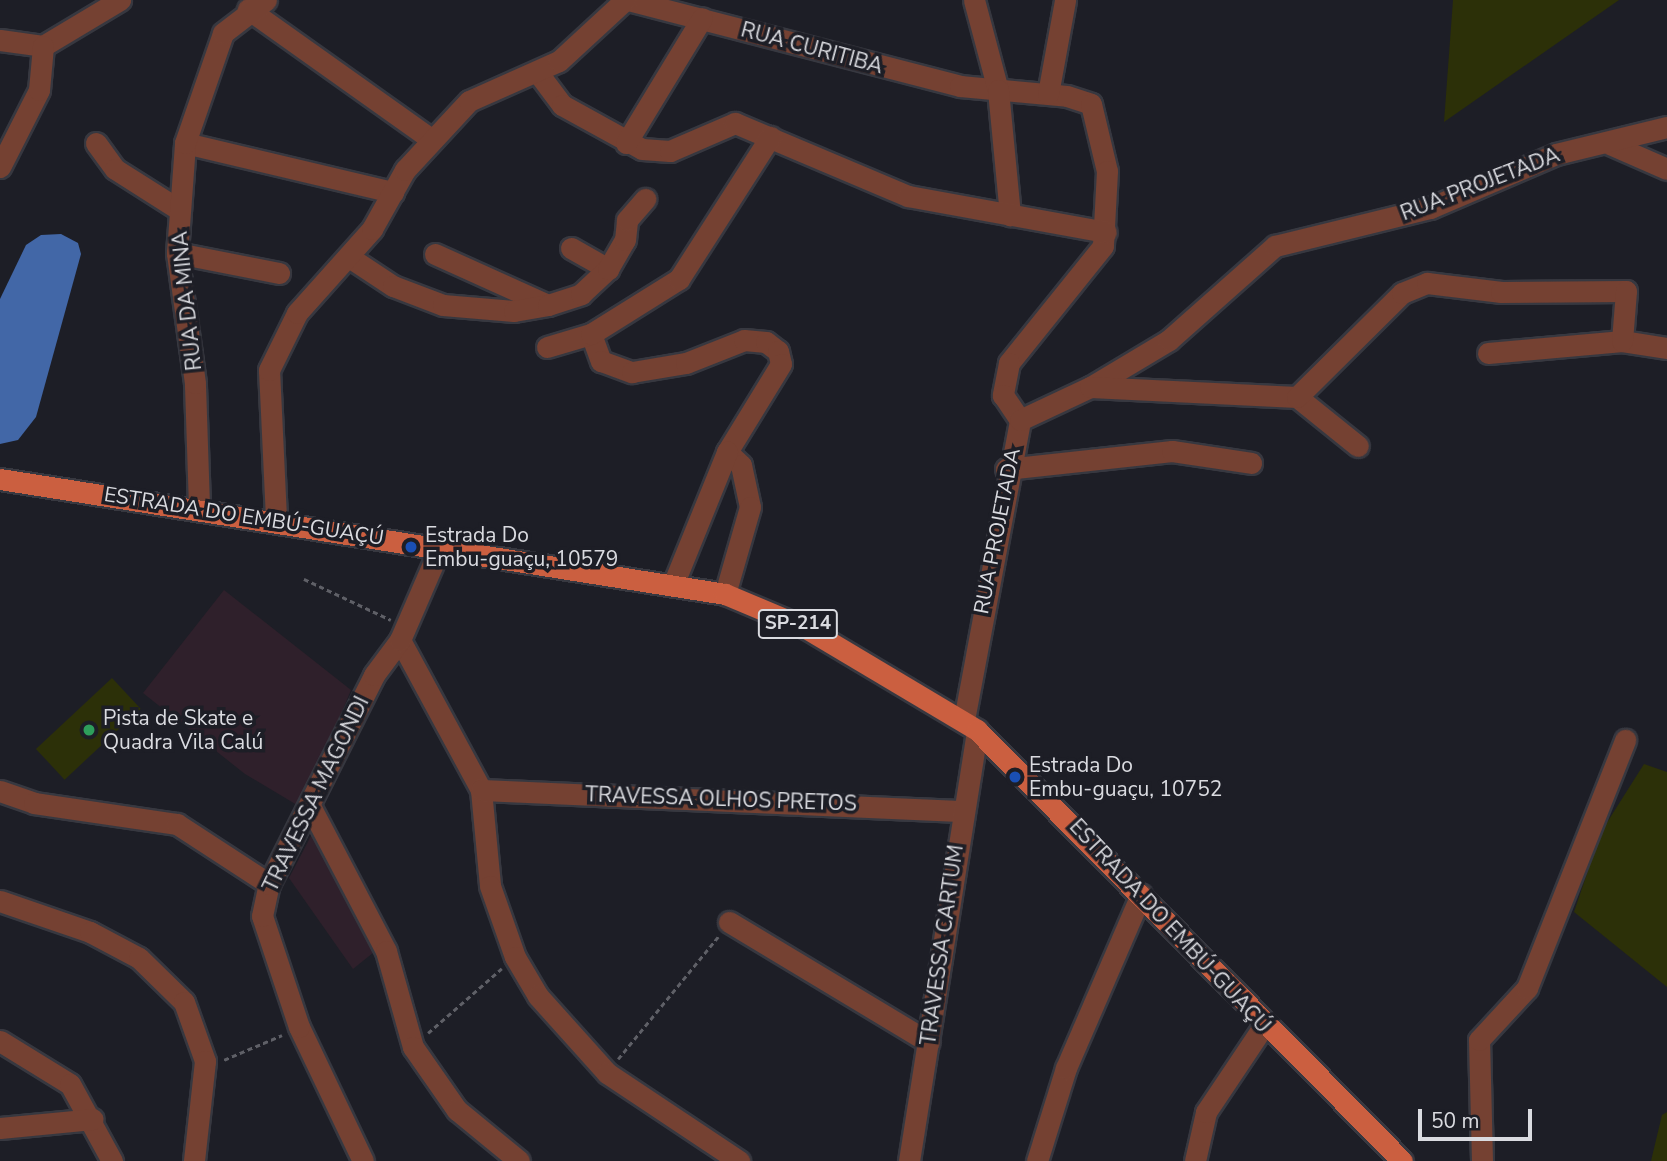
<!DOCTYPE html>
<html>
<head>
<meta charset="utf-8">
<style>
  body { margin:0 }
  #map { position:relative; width:1667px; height:1161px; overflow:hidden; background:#1d1e26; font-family:"Nunito Sans",sans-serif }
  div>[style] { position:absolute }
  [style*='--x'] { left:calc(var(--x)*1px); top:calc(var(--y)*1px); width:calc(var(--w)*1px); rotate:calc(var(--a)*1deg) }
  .education>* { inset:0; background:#2f202b }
  .green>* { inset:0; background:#2c3008; transform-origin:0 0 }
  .water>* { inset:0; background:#4267a7 }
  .path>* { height:2.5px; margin-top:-1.25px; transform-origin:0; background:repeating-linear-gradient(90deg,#5f6067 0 5px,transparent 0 8.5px) }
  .roads { filter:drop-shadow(2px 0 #373840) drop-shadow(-2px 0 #373840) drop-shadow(0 2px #373840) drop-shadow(0 -2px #373840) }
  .minor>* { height:21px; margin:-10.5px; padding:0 10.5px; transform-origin:10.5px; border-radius:10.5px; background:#754132 }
  .major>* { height:21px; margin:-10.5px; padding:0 10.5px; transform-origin:10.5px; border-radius:10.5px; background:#cb5f40 }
  .dots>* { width:19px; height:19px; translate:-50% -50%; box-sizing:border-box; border:4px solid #1d1e26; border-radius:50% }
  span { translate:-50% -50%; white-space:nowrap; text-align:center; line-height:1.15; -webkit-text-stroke:7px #1d1e26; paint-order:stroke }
  .shield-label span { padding:2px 5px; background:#1d1e26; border:2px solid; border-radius:5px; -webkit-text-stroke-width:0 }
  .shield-label { font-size:19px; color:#dadbe0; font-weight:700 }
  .street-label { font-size:21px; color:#dadbe0 }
  .poi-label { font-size:21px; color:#dadbe0 }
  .left { translate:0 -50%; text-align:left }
  .scale { position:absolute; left:1418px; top:1109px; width:114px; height:32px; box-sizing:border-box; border:4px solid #dadbe0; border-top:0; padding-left:9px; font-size:21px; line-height:24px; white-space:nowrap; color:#dadbe0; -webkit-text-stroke:5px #1d1e26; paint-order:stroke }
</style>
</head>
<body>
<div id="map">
  <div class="education">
    <i style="clip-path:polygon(224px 590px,351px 690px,302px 808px,245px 774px,143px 693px)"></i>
    <i style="clip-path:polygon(312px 834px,379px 948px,353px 969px,289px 878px)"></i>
  </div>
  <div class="green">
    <i style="clip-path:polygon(1453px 0,1619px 0,1444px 122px)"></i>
    <i style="left:112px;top:678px;width:42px;height:104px;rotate:47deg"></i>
    <i style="clip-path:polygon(1644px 764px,1667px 772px,1667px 987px,1574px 912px,1601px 832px)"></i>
    <i style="clip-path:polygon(1667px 1112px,1667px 1161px,1651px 1161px,1662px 1115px)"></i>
  </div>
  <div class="water">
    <i style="clip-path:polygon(61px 234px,78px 243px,81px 254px,36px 417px,18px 440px,0 444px,0 299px,26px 245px,41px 235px)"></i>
  </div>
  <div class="path">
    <i style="--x:304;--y:579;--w:96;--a:25.2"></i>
    <i style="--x:428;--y:1033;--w:98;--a:-41.3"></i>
    <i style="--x:618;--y:1059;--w:158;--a:-50.7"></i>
    <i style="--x:224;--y:1060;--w:63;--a:-23.3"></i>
  </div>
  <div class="roads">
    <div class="minor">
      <i style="--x:628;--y:0;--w:343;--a:14.5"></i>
      <i style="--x:960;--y:86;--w:107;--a:5.3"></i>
      <i style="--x:1067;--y:96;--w:25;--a:18"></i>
      <i style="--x:1091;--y:104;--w:69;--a:76.6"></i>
      <i style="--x:1107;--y:171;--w:75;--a:93.1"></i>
      <i style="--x:1103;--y:246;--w:150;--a:128.8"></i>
      <i style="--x:1009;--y:363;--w:33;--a:101"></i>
      <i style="--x:1003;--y:395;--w:30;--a:56"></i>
      <i style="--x:974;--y:0;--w:93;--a:75.1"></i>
      <i style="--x:998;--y:90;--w:126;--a:84.5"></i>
      <i style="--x:248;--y:9;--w:224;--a:35.4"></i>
      <i style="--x:0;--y:40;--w:43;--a:7.9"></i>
      <i style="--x:43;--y:46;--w:90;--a:-30.9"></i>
      <i style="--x:538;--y:73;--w:40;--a:53"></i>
      <i style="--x:562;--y:105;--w:91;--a:28.8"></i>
      <i style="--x:642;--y:149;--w:28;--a:4"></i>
      <i style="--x:670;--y:151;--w:71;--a:-23.3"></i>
      <i style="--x:735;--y:123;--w:188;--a:22.9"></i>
      <i style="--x:908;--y:196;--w:201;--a:10.3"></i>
      <i style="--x:1048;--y:94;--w:96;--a:-79.7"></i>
      <i style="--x:96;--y:143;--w:32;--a:54"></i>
      <i style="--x:115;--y:169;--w:75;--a:32.4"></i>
      <i style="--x:185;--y:143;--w:214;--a:13.3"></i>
      <i style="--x:626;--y:143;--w:146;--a:-58.7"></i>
      <i style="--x:1610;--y:144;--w:62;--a:23.7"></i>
      <i style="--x:0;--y:167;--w:86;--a:-63.1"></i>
      <i style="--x:39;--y:90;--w:44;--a:-84.8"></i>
      <i style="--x:571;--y:248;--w:43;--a:29.6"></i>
      <i style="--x:177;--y:253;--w:104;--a:11.1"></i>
      <i style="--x:435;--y:254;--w:124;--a:24.3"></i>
      <i style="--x:349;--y:257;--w:53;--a:33.4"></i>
      <i style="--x:393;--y:286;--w:53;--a:20.8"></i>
      <i style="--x:443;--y:305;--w:71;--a:4.8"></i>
      <i style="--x:514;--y:311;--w:35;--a:-10"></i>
      <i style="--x:548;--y:305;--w:35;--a:-18"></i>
      <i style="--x:581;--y:294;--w:37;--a:-43"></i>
      <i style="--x:608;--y:269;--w:34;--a:-60"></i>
      <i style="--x:625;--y:240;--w:20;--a:-84"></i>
      <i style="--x:627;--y:220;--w:28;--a:-49"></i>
      <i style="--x:591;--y:334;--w:29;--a:70"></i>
      <i style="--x:601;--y:361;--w:33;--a:20"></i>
      <i style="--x:632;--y:372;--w:55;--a:-9.5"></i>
      <i style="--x:686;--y:363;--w:62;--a:-21.6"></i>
      <i style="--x:744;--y:340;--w:22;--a:5"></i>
      <i style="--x:766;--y:342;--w:15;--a:37"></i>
      <i style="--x:778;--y:351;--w:13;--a:77"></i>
      <i style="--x:781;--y:364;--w:103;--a:121.5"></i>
      <i style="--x:727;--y:452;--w:19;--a:43"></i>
      <i style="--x:741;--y:465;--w:43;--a:77.9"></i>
      <i style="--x:750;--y:507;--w:91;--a:106"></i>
      <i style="--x:547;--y:347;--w:46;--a:-16.5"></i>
      <i style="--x:591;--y:334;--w:104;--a:-32"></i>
      <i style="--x:679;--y:279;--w:169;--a:-57.3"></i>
      <i style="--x:1488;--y:353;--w:135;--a:-5.1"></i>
      <i style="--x:1622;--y:341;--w:46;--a:8.8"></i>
      <i style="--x:1092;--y:386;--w:90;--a:-30.9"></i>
      <i style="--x:1169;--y:340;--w:142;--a:-41.6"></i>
      <i style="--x:1275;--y:246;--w:160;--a:-13.8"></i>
      <i style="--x:1430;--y:208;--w:137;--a:-23.2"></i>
      <i style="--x:1556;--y:154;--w:114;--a:-13.7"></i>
      <i style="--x:1297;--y:397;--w:78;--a:38.8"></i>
      <i style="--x:1006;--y:469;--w:167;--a:-6.2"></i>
      <i style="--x:1172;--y:451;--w:80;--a:8.6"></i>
      <i style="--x:199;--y:506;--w:123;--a:-91.9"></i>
      <i style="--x:195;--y:383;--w:131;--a:-97.9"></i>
      <i style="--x:177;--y:253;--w:110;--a:-85.8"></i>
      <i style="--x:185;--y:143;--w:116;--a:-70.9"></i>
      <i style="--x:223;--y:33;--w:54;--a:-37.5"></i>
      <i style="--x:276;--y:518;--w:148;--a:-92.7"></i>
      <i style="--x:269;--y:370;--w:64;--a:-63.8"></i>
      <i style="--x:297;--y:313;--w:113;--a:-48.2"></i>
      <i style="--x:372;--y:229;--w:68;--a:-60.8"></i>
      <i style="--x:405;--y:170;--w:94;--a:-47.2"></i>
      <i style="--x:469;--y:101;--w:98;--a:-24"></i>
      <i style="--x:559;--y:61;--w:90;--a:-42.7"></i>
      <i style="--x:673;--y:585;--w:144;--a:-67.9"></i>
      <i style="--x:400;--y:640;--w:170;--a:61.6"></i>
      <i style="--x:481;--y:790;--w:96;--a:84.6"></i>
      <i style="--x:490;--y:886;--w:75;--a:70.6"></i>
      <i style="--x:515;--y:957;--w:45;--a:59.5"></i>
      <i style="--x:538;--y:996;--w:103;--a:48.1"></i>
      <i style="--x:607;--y:1073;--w:159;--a:33.7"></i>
      <i style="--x:964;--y:720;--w:305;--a:-79.4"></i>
      <i style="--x:1020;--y:420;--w:77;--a:-25.2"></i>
      <i style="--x:1090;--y:387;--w:207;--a:2.8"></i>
      <i style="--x:1297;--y:397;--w:148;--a:-44.7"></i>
      <i style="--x:1402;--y:293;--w:27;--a:-22"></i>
      <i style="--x:1427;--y:283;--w:75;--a:6.9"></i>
      <i style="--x:1501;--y:292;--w:125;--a:-0.5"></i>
      <i style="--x:1626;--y:291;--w:50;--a:94.6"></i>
      <i style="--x:481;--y:790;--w:480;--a:2.5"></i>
      <i style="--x:0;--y:791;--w:36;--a:19"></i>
      <i style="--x:34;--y:803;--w:145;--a:8.4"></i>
      <i style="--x:177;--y:824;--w:110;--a:33.1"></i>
      <i style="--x:311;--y:808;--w:161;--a:62.3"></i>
      <i style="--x:386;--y:951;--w:100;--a:74.3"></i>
      <i style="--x:413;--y:1047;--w:77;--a:55.1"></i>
      <i style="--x:457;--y:1110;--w:80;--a:39.4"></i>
      <i style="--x:0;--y:901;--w:95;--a:19"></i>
      <i style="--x:90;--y:932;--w:55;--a:28"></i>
      <i style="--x:139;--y:958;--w:63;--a:44.4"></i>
      <i style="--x:184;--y:1002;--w:63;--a:70.4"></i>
      <i style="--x:205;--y:1061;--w:101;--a:96.3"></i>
      <i style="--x:729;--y:922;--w:233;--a:31"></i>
      <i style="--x:0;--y:1041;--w:82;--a:31.6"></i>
      <i style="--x:70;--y:1084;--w:88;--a:61.4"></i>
      <i style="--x:0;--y:1128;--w:93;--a:-5.5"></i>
      <i style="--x:363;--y:1161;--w:148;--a:-115.5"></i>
      <i style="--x:299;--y:1027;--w:117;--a:-108.4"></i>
      <i style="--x:262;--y:916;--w:33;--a:-78"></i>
      <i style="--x:269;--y:884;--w:234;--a:-63.3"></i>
      <i style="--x:374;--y:675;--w:44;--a:-53.4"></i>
      <i style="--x:400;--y:640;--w:98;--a:-66.6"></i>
      <i style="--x:909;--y:1161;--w:436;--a:-81"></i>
      <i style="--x:1037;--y:1161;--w:97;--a:-72.7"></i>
      <i style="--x:1066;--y:1068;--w:189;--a:-66.6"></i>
      <i style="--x:1195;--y:1161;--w:50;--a:-77.3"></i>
      <i style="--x:1206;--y:1112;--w:102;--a:-56.2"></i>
      <i style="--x:1482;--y:1161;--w:121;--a:-91.4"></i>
      <i style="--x:1479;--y:1040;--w:71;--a:-47.3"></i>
      <i style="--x:1527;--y:988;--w:267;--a:-68.4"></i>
    </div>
    <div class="major">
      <i style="--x:0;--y:479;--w:734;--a:9.01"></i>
      <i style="--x:725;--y:594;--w:88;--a:22.8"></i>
      <i style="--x:806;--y:628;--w:199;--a:30.8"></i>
      <i style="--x:977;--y:730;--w:605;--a:45.4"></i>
    </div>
  </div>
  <div class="dots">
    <i style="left:411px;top:547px;background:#1a4fb4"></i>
    <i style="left:89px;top:730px;background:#2e9e5b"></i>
    <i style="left:1015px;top:777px;background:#1a4fb4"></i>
  </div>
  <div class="shield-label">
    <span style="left:798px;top:624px">SP-214</span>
  </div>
  <div class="street-label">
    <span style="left:812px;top:48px;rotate:15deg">RUA CURITIBA</span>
    <span style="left:1480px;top:184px;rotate:-21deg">RUA PROJETADA</span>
    <span style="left:187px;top:301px;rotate:-96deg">RUA DA MINA</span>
    <span style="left:244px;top:516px;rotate:9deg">ESTRADA DO EMBÚ-GUAÇÚ</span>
    <span style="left:997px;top:531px;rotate:-79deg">RUA PROJETADA</span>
    <span style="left:316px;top:794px;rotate:-64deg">TRAVESSA MAGONDI</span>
    <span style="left:721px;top:799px;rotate:2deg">TRAVESSA OLHOS PRETOS</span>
    <span style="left:1170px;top:926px;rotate:47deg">ESTRADA DO EMBÚ-GUAÇÚ</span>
    <span style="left:942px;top:945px;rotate:-82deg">TRAVESSA CARTUM</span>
  </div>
  <div class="poi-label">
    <span class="left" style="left:425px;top:547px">Estrada Do<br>Embu-guaçu, 10579</span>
    <span class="left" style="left:103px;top:730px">Pista de Skate e<br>Quadra Vila Calú</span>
    <span class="left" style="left:1029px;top:777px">Estrada Do<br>Embu-guaçu, 10752</span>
  </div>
  <div class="scale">50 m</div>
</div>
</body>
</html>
